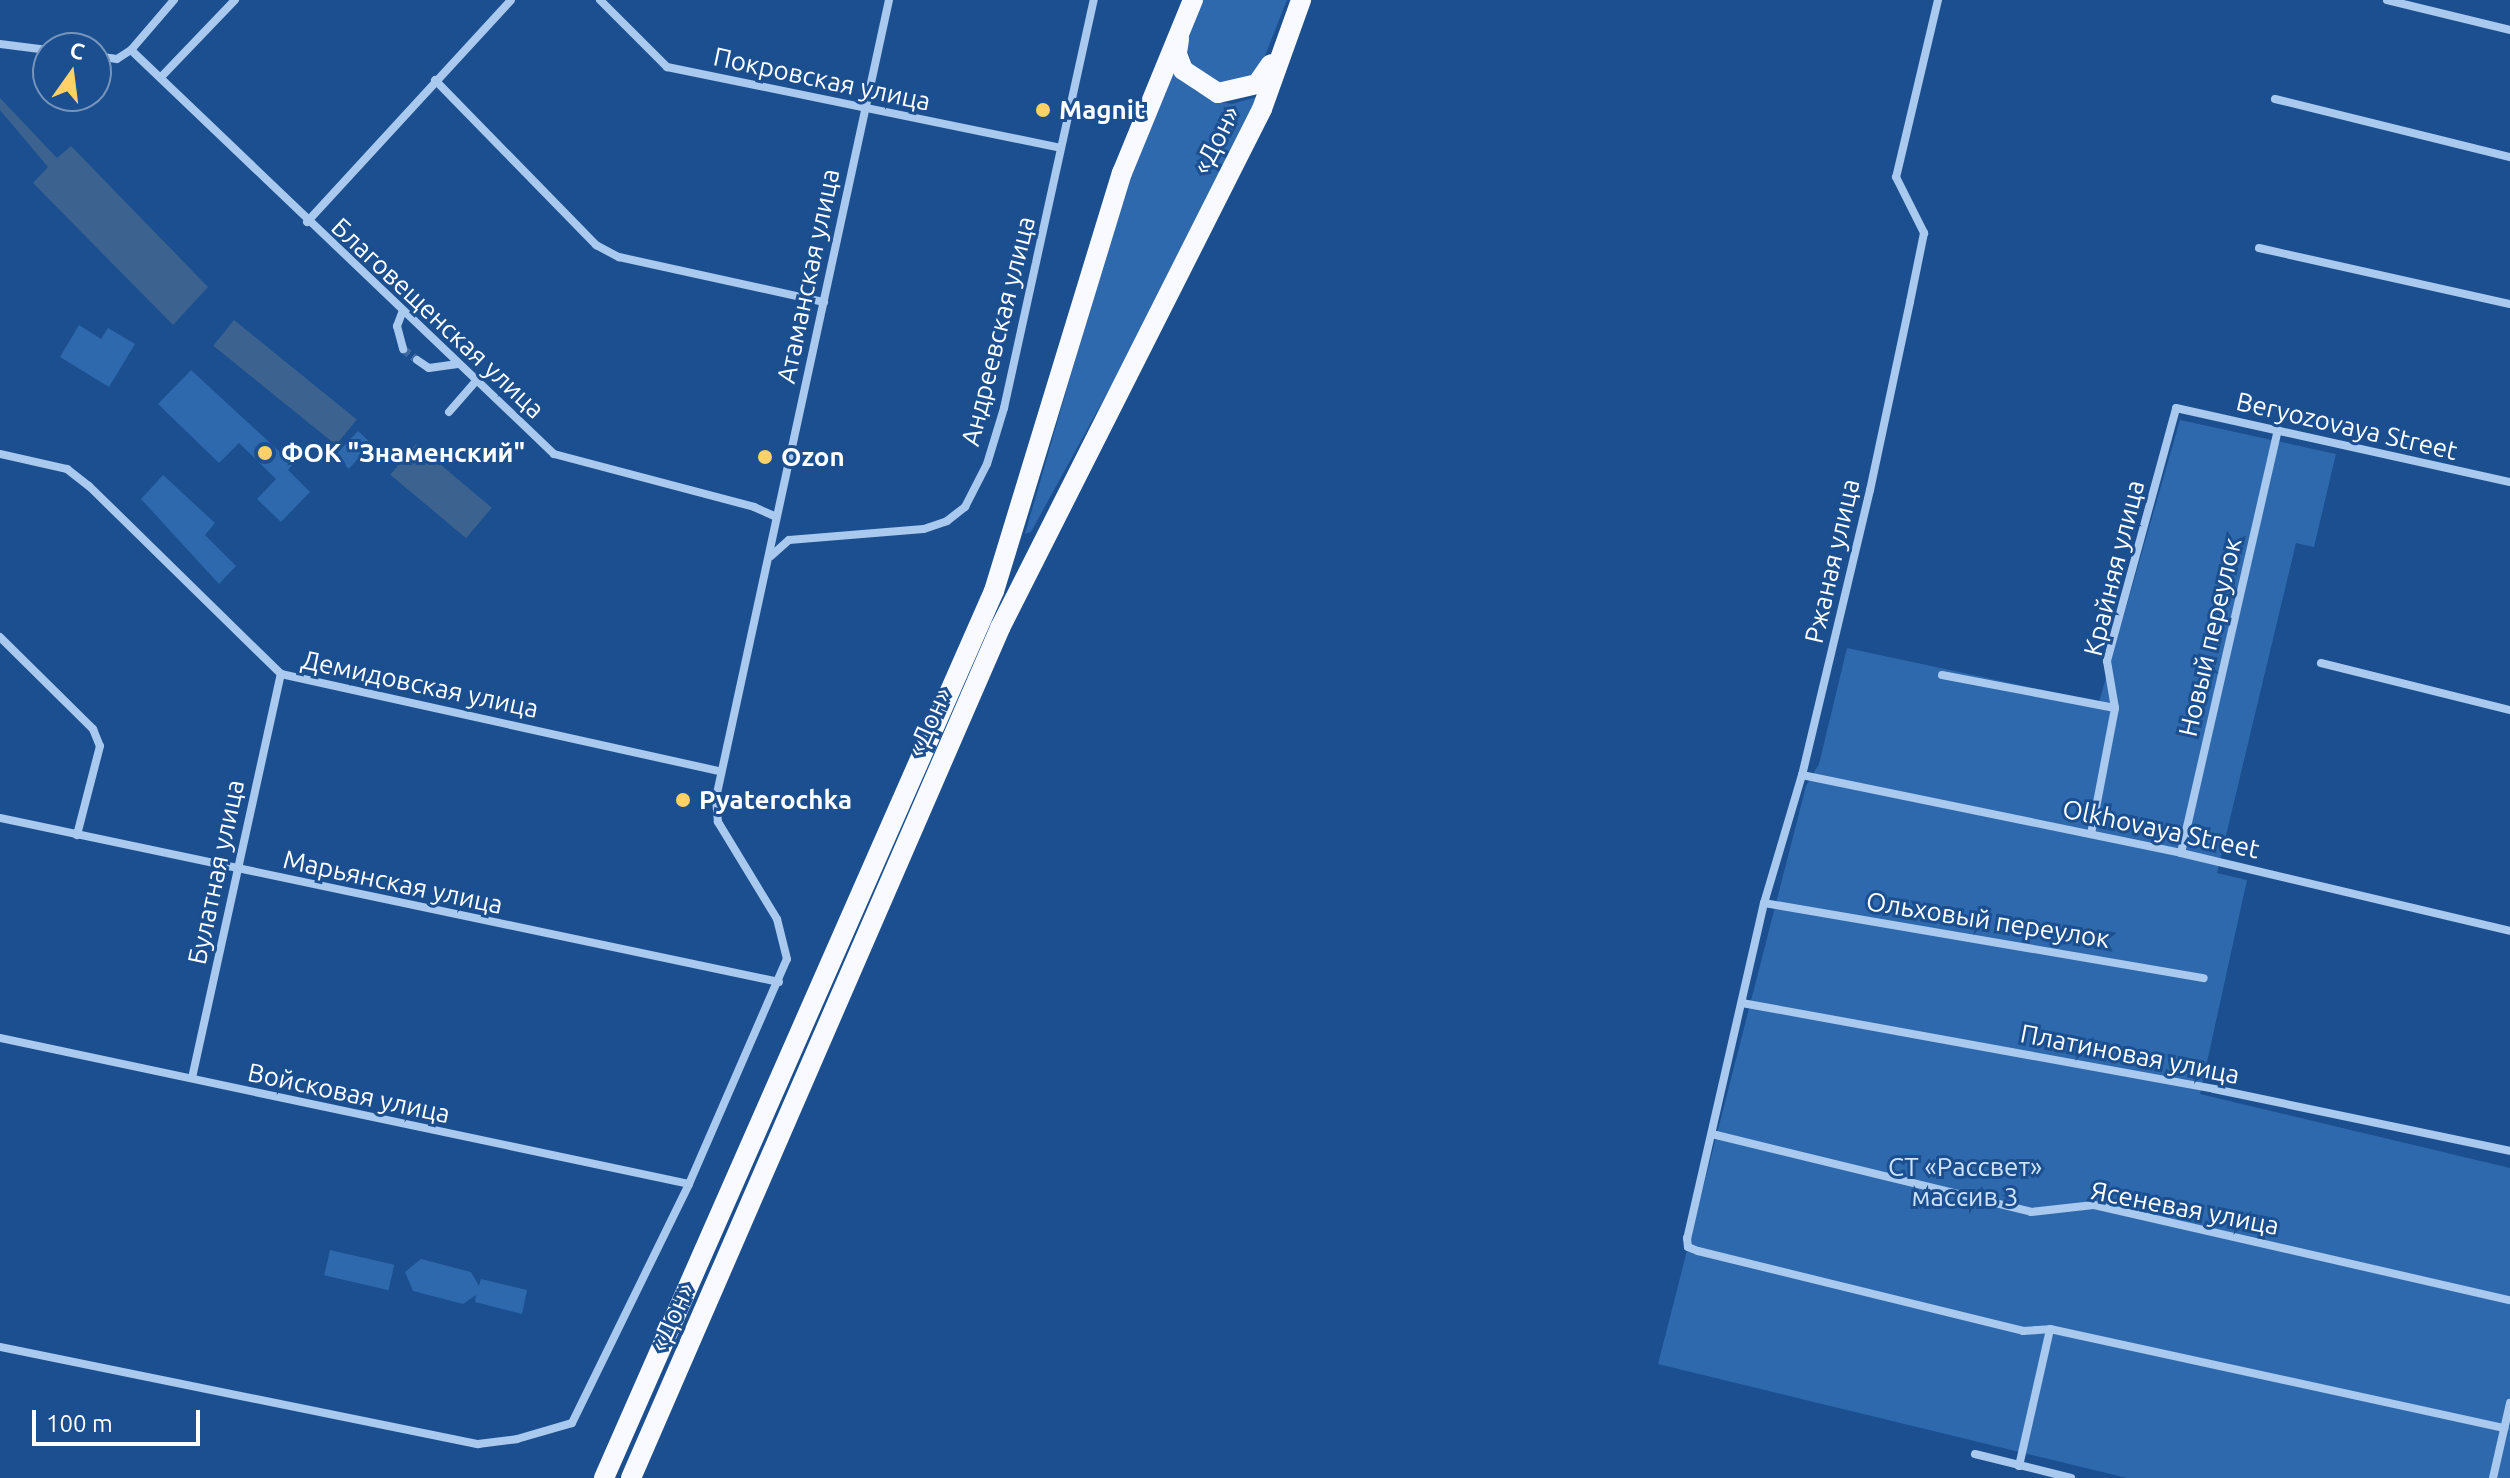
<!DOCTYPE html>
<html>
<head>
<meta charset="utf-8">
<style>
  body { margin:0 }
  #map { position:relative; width:2510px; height:1478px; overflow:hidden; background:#1b4f8f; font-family:Ubuntu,sans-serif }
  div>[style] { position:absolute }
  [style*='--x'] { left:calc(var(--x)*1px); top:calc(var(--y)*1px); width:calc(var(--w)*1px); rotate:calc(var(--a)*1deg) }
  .green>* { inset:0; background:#2e69ad; transform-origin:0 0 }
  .water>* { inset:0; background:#3c6290; transform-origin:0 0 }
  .minor-tunnel>* { height:8px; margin-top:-4px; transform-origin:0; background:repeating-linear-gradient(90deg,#3d69a0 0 8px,transparent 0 12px) }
  .minor>* { height:8px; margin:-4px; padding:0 4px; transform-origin:4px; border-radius:4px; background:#a9c9ee }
  .trunk>* { height:20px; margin:-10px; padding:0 10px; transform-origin:10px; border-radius:10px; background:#f8faff }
  .dots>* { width:22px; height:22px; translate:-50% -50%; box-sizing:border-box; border:4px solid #1b4f8f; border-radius:50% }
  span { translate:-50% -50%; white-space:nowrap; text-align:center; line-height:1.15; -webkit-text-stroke:6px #1b4f8f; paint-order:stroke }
  .street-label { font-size:26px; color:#fff }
  .poi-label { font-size:26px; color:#fff; font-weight:700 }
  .left { translate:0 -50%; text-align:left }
  .park-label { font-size:26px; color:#cfe3fa }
  .north { position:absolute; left:32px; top:32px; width:80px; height:80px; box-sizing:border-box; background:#1b4f8f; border:2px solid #7695bc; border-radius:50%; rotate:14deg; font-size:22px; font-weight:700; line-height:32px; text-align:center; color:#fff }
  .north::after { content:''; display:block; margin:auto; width:28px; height:36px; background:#ffd166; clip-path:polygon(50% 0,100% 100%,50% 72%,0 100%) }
  .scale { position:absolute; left:32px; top:1410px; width:168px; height:36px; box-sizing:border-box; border:4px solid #fff; border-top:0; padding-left:10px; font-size:24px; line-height:28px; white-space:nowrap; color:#fff; -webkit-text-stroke:6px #1b4f8f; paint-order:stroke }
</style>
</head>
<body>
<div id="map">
  <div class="green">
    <i style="clip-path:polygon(1200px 0,1287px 0,1259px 71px,1244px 83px,1222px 85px,1193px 67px,1186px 46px)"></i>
    <i style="clip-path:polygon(1176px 64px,1194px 90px,1214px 101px,1232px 104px,1257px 97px,1202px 220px,1031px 532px,1025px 534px,1121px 201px)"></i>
    <i style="clip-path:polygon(79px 325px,101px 339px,108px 328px,135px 344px,109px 387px,60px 357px)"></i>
    <i style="clip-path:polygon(191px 370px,293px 464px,288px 470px,310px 492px,281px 522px,257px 499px,276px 479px,239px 443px,219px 463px,158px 404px)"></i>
    <i style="clip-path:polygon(2180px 420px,2336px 454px,2314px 547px,2296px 543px,2217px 873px,2247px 880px,2200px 1094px,2510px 1168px,2510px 1478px,2127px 1478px,1658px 1364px,1806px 786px,1819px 764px,1847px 648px,2099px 702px)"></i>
    <i style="left:358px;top:431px;width:19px;height:34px;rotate:43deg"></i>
    <i style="clip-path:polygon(163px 475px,215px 523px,205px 535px,236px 566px,219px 584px,141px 499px)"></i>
    <i style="left:330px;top:1250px;width:66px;height:26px;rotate:13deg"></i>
    <i style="clip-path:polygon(421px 1259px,471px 1272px,479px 1286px,481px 1279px,527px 1290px,522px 1314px,475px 1302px,476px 1295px,463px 1304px,413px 1291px,405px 1272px)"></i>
  </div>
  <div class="water">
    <i style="clip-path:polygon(0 98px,57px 158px,71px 146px,208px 287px,173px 325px,33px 183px,48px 167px,0 110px)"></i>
    <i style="left:234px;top:320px;width:158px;height:33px;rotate:39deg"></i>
    <i style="left:416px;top:444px;width:99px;height:40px;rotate:40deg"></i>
  </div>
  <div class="minor-tunnel">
    <i style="--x:403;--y:349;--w:18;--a:38"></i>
  </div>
  <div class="minor">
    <i style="--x:600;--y:0;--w:95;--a:45"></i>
    <i style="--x:667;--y:67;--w:402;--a:11.6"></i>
    <i style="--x:1938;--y:0;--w:182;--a:103.3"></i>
    <i style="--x:1896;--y:177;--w:63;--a:63.4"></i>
    <i style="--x:1924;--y:233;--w:70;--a:101.5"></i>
    <i style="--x:1910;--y:302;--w:192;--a:102"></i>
    <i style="--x:1870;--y:490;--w:293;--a:103.4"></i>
    <i style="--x:1802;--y:775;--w:134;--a:106.5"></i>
    <i style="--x:1764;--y:903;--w:344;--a:102.9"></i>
    <i style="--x:1687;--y:1238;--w:9;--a:84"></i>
    <i style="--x:1688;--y:1247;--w:11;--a:22"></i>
    <i style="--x:1698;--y:1251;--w:335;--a:13.8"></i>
    <i style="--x:2023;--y:1331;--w:27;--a:-4"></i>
    <i style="--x:2387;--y:0;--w:127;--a:13.7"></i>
    <i style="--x:0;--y:44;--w:48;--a:7.1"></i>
    <i style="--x:131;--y:50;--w:585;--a:43.68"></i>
    <i style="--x:554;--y:454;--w:207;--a:14.8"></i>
    <i style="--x:754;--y:507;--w:24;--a:24"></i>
    <i style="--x:96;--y:56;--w:21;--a:8"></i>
    <i style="--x:117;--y:59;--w:17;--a:-33"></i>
    <i style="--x:131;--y:50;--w:66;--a:-49.3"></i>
    <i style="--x:163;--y:75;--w:104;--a:-46.2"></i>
    <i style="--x:435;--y:80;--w:231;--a:45.7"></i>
    <i style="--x:596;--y:245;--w:26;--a:28"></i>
    <i style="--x:619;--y:257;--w:210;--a:12.4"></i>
    <i style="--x:2275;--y:99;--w:242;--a:13.9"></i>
    <i style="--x:307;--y:222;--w:301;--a:-47.4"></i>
    <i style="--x:2259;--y:248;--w:257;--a:12.6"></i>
    <i style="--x:402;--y:313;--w:14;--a:111"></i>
    <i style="--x:397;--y:326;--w:24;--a:75"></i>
    <i style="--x:417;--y:360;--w:14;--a:34"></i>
    <i style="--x:429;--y:368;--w:29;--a:-8"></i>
    <i style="--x:449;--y:412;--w:40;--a:-49"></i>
    <i style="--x:0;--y:454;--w:69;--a:12.6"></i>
    <i style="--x:67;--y:469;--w:28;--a:38"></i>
    <i style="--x:89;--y:486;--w:269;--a:44.4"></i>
    <i style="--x:281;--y:674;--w:450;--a:12.5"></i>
    <i style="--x:771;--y:556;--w:24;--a:-42"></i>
    <i style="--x:789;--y:540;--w:135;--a:-4.7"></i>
    <i style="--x:924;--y:529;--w:24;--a:-19"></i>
    <i style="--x:947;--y:521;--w:23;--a:-38"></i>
    <i style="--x:965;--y:507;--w:48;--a:-62.9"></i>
    <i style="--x:987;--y:464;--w:59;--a:-73.1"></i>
    <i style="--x:1004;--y:408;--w:418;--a:-77.6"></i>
    <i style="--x:0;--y:637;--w:131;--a:44.7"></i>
    <i style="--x:93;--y:729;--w:18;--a:68"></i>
    <i style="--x:100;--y:746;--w:92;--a:104.5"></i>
    <i style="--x:2321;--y:663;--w:195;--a:14"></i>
    <i style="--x:1942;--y:675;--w:176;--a:10.8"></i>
    <i style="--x:1802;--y:775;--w:387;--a:11.6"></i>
    <i style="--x:2181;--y:853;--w:338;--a:13.3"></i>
    <i style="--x:0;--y:818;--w:796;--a:11.89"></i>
    <i style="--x:2091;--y:834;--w:128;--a:-79.2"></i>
    <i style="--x:2115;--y:708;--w:48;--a:-99.7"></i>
    <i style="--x:2107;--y:661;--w:262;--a:-74.7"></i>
    <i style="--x:2176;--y:408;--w:342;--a:12.5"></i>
    <i style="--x:2181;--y:853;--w:434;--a:-77.1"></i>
    <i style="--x:1764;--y:903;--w:446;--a:9.7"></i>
    <i style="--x:1742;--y:1003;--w:480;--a:10.3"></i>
    <i style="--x:2214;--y:1089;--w:302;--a:11.8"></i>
    <i style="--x:0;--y:1038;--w:704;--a:11.96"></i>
    <i style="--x:192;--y:1078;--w:414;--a:-77.6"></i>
    <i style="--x:1712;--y:1134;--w:328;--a:13.7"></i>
    <i style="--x:2031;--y:1212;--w:63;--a:-6.3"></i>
    <i style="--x:2094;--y:1205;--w:427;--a:12.9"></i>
    <i style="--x:0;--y:1347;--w:488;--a:11.5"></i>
    <i style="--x:478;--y:1444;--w:39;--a:-7"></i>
    <i style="--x:517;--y:1439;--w:57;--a:-16.2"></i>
    <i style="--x:572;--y:1423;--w:266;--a:-63.9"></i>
    <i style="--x:689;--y:1184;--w:245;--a:-66.5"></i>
    <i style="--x:787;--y:959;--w:41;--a:-104"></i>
    <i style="--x:777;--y:919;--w:114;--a:-121.3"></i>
    <i style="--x:718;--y:822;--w:24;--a:-95"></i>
    <i style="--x:716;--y:798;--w:817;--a:-77.77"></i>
    <i style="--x:1975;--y:1454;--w:99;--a:14"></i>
    <i style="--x:2019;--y:1466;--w:140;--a:-77.2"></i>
    <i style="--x:2050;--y:1329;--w:465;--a:12.3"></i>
    <i style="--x:2493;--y:1478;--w:77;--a:-77.2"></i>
  </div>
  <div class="trunk">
    <i style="--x:1179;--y:39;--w:15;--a:98"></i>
    <i style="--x:1177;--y:54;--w:17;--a:69"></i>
    <i style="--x:1183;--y:70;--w:42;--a:33.3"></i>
    <i style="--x:1218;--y:93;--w:40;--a:-13"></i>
    <i style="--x:1257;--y:84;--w:24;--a:-55"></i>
    <i style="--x:604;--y:1478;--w:969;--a:-66.27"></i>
    <i style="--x:994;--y:591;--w:437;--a:-73"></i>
    <i style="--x:1122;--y:173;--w:187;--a:-67.7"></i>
    <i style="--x:631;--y:1478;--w:927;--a:-66.53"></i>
    <i style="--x:1000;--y:628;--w:581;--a:-63.21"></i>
    <i style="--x:1262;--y:109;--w:116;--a:-70.3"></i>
  </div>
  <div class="dots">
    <i style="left:1043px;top:110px;background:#ffd166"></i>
    <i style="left:265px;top:453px;background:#ffd166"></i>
    <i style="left:765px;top:457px;background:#ffd166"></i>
    <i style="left:683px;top:800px;background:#ffd166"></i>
  </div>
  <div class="street-label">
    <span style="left:822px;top:79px;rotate:12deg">Покровская улица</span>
    <span style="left:1216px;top:140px;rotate:-63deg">«Дон»</span>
    <span style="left:808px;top:276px;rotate:-78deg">Атаманская улица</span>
    <span style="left:438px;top:318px;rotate:43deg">Благовещенская улица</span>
    <span style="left:998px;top:331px;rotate:-76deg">Андреевская улица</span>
    <span style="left:2347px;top:426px;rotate:13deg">Beryozovaya Street</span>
    <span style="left:1832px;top:561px;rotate:-77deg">Ржаная улица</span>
    <span style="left:2114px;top:568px;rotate:-76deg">Крайняя улица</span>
    <span style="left:2210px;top:637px;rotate:-77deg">Новый переулок</span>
    <span style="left:420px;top:684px;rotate:12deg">Демидовская улица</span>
    <span style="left:929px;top:722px;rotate:-66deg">«Дон»</span>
    <span style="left:2161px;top:829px;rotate:12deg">Olkhovaya Street</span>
    <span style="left:216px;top:872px;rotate:-78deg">Булатная улица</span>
    <span style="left:393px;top:882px;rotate:12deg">Марьянская улица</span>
    <span style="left:1988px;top:920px;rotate:9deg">Ольховый переулок</span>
    <span style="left:2130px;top:1054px;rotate:11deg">Платиновая улица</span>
    <span style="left:349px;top:1093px;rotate:12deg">Войсковая улица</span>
    <span style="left:2185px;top:1208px;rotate:11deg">Ясеневая улица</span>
    <span style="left:672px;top:1317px;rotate:-66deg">«Дон»</span>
  </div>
  <div class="poi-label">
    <span class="left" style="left:1059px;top:110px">Magnit</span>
    <span class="left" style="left:281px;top:453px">ФОК "Знаменский"</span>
    <span class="left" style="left:781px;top:457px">Ozon</span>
    <span class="left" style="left:699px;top:800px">Pyaterochka</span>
  </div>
  <div class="park-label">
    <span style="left:1965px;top:1182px">СТ «Рассвет»<br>массив 3</span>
  </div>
  <div class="north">С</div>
  <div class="scale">100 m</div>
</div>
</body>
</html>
